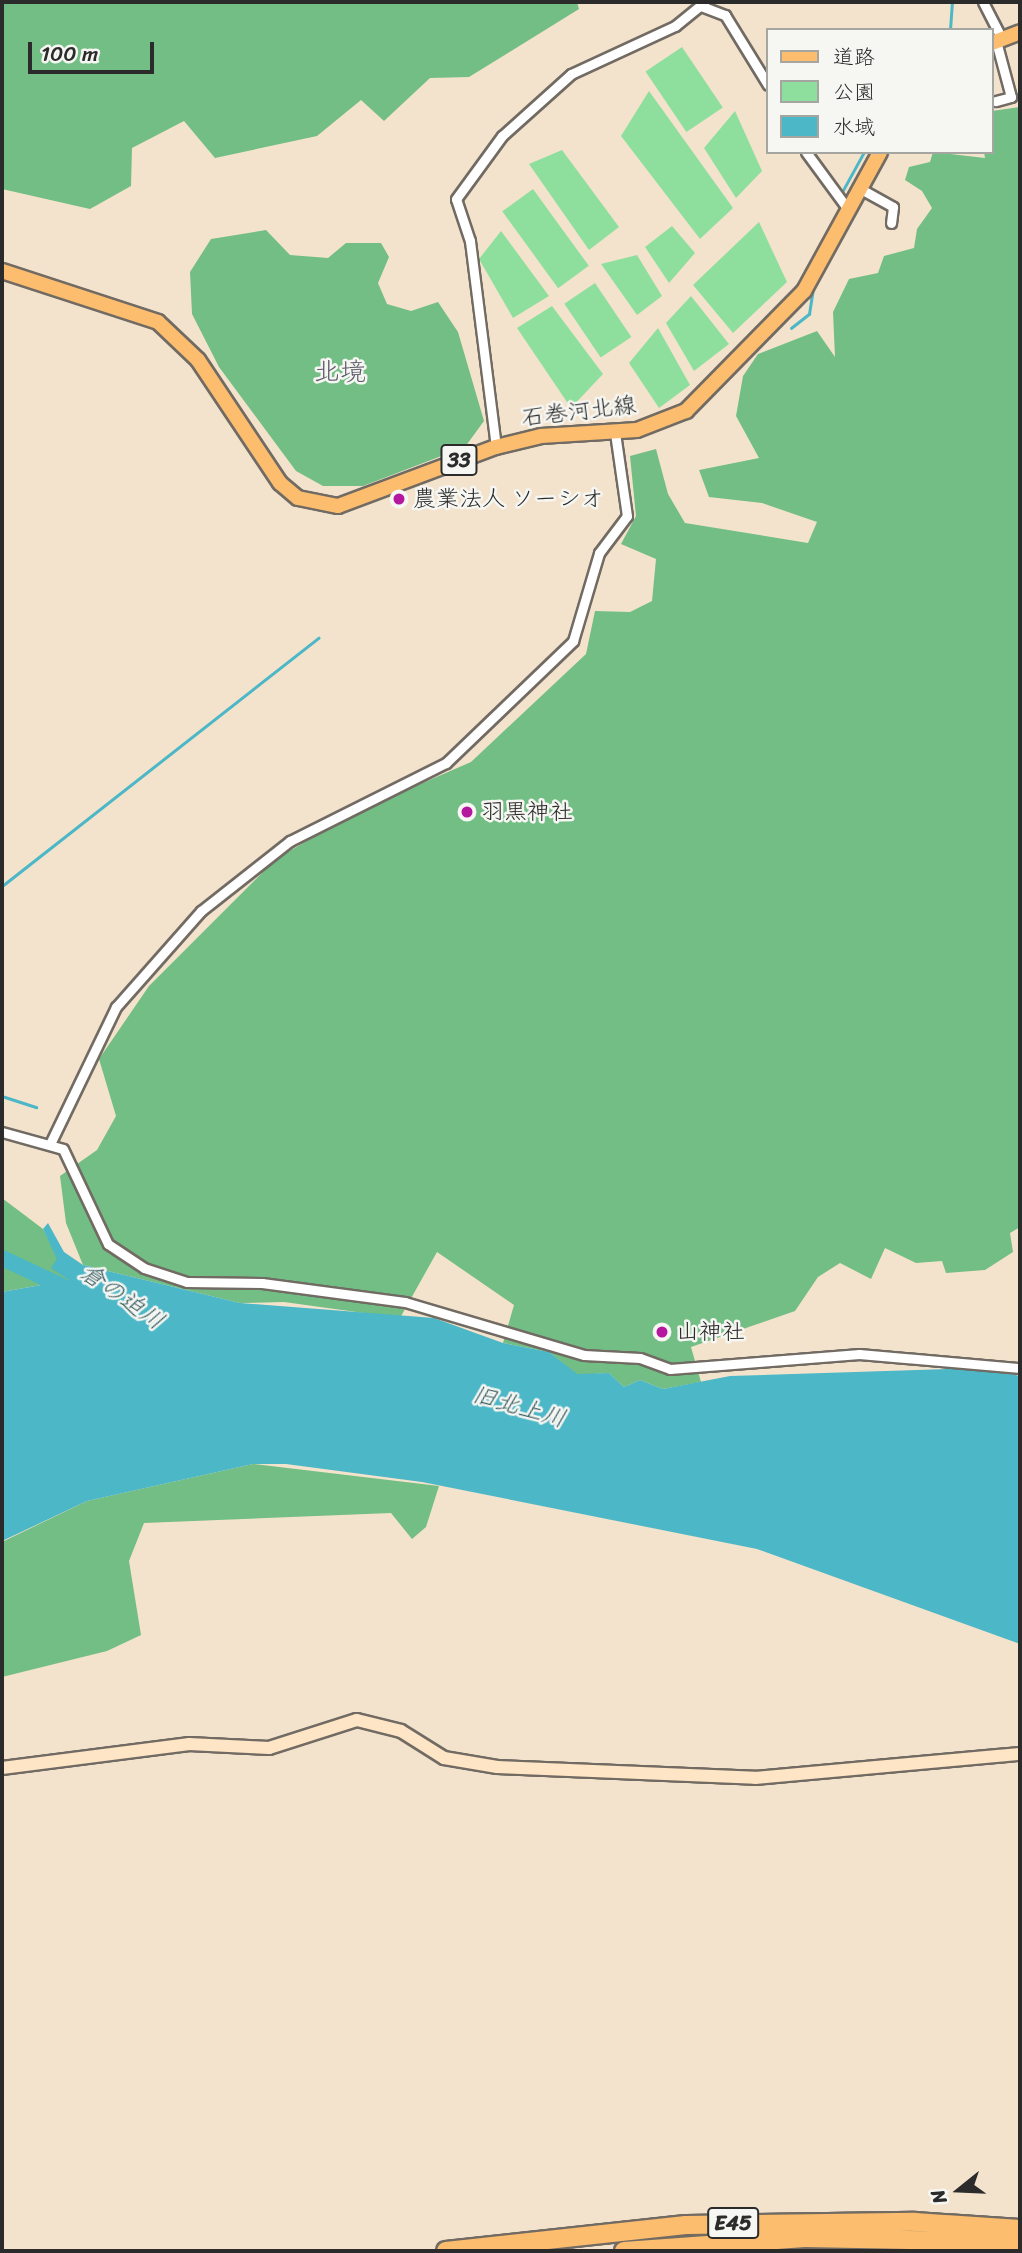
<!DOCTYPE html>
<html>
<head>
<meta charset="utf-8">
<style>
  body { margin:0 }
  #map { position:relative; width:1022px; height:2253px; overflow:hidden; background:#f4e3cc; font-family:Sriracha,"Klee One",sans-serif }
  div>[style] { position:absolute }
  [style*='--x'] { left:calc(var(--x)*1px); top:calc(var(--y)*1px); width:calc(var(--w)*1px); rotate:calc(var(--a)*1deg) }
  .green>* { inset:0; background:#8edf9e; transform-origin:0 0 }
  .forest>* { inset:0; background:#72be85 }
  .water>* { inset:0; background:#4bb7c7 }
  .stream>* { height:2.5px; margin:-1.25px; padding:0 1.25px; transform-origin:1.25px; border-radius:1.25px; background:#4bb7c7 }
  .river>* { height:16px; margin:-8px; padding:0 8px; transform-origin:8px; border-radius:8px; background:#4bb7c7 }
  .roads { filter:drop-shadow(2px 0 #716b63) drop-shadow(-2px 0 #716b63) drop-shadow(0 2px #716b63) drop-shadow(0 -2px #716b63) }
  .street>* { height:9px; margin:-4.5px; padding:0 4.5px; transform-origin:4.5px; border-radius:4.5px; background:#fff }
  .secondary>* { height:12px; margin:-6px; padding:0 6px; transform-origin:6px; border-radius:6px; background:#fee5c5 }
  .primary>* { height:14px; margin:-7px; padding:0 7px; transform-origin:7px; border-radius:7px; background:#fcbd6e }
  .highway>* { height:18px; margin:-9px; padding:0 9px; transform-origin:9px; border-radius:9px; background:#fcbd6e }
  .dots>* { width:19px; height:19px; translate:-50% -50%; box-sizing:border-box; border:4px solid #f6f6f2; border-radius:50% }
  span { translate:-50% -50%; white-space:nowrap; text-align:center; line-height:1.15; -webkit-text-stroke:5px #f6f6f2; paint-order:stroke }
  .shield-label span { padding:2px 5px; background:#f6f6f2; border:2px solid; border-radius:5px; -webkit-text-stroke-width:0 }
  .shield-label { font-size:21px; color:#2b2b2b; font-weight:700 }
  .street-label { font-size:23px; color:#2b2b2b }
  .poi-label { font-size:23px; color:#2b2b2b }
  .left { translate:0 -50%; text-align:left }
  .water-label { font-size:24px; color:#365c62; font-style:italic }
  .quarter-label { font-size:26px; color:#5d5b6a }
  .frame { position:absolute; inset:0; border:4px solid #2b2b2b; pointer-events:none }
  .legend { position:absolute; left:766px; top:28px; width:228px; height:126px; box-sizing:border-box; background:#f6f6f2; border:2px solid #a5a5a2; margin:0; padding:9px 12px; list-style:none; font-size:21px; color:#2b2b2b }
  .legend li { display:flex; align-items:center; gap:14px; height:35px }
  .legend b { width:35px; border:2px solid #a5a5a2 }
  .north { position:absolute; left:924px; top:2155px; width:70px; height:70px; -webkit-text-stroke:5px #f6f6f2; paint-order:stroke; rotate:252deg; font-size:19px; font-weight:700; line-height:28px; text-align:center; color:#2b2b2b }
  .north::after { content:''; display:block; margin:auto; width:24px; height:32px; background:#2b2b2b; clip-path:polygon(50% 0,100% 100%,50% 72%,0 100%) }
  .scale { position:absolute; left:28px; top:42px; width:126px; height:32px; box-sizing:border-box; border:4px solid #2b2b2b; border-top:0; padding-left:9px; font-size:21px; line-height:24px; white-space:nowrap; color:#2b2b2b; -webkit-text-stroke:5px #f6f6f2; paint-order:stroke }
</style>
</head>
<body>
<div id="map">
  <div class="green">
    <i style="left:682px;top:47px;width:73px;height:44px;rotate:56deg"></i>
    <i style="clip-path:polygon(649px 91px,733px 208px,700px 239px,621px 136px)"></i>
    <i style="clip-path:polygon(735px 111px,762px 171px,736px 198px,704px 148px)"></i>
    <i style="clip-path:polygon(562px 150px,619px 227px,589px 250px,529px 164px)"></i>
    <i style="left:533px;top:189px;width:95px;height:38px;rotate:54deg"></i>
    <i style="clip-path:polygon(759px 222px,787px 282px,733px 333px,693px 285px)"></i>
    <i style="clip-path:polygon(672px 226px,695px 253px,669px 283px,645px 247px)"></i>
    <i style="clip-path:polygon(501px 231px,549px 296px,513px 318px,479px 259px)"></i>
    <i style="clip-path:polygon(637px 255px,662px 296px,637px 315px,601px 264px)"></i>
    <i style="left:595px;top:283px;width:65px;height:37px;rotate:56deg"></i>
    <i style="clip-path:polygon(691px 296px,729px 344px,694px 371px,666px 323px)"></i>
    <i style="clip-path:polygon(552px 306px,603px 374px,571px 408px,517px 328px)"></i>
    <i style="clip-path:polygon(658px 328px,690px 385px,659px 408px,629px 363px)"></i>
  </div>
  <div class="forest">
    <i style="clip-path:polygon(2px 2px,577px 2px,579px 9px,469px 77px,430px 78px,384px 121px,361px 100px,317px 136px,215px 158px,184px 121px,132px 148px,131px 186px,90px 209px,2px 189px)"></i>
    <i style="clip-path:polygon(1020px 97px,1020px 1227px,1010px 1233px,1013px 1252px,985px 1270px,946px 1273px,942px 1261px,916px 1263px,885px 1248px,871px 1279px,840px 1263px,818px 1277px,795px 1311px,691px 1347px,701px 1382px,663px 1389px,640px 1380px,624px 1387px,609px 1373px,577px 1375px,549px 1352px,503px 1343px,514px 1305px,437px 1252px,400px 1318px,284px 1302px,240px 1303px,83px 1265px,66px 1223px,60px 1176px,97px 1150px,116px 1116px,99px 1059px,149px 986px,276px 859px,356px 812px,471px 762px,586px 654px,595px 611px,630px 612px,652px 601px,656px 559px,621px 544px,636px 516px,630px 456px,656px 449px,668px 494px,685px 523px,808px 543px,817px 522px,762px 503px,709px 497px,699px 470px,759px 458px,736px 416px,743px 376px,758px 354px,817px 331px,835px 357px,833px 312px,849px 279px,878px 273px,884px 256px,914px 248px,917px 229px,932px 208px,922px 191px,905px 180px,909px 167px,930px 162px,933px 152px,985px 158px,984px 152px,992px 152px,992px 111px,1019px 107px)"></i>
    <i style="clip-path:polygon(266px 230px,290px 255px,328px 258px,346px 243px,381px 243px,389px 257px,378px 283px,387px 304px,411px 311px,438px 302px,458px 332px,484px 421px,465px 447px,363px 486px,323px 486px,296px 471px,219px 367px,192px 314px,190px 272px,211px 239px)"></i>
    <i style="clip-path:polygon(2px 1198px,43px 1229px,69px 1280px,2px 1292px)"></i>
    <i style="clip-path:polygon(253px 1464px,439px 1486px,426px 1527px,412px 1539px,391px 1513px,144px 1523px,129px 1561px,141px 1635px,107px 1651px,2px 1677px,2px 1542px,87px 1501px)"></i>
  </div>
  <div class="water">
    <i style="clip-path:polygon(48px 1223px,64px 1252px,83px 1265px,240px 1303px,434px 1318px,503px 1343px,549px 1352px,577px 1374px,609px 1373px,624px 1387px,640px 1380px,663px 1389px,730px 1376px,979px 1368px,1020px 1376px,1020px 1644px,757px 1549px,422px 1482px,286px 1464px,253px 1464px,87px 1501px,2px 1541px,2px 1292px,69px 1280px,51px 1268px,57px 1259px,43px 1229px)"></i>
  </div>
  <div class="stream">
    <i style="--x:950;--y:30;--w:28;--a:-86"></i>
    <i style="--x:842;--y:192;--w:46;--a:-61.2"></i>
    <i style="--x:823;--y:271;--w:15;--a:-62"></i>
    <i style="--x:791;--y:328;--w:23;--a:-38"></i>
    <i style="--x:809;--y:314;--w:25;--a:-81"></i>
    <i style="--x:2;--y:886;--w:402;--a:-38.1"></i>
    <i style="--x:2;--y:1096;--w:36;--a:18"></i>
  </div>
  <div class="river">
    <i style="--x:2;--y:1258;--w:85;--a:25.1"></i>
  </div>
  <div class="roads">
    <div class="street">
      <i style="--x:983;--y:2;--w:42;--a:62.8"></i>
      <i style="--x:701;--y:6;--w:26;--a:21"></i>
      <i style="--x:725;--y:15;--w:82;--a:58.4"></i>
      <i style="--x:996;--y:41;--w:58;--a:75"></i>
      <i style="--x:1011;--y:97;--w:16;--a:165"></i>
      <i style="--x:806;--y:152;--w:69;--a:53.8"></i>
      <i style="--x:859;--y:188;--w:39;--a:29"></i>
      <i style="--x:893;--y:207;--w:16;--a:97"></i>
      <i style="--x:496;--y:447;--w:208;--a:-97.2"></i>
      <i style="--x:470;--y:241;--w:44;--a:-108.4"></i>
      <i style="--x:456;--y:199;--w:78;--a:-53.9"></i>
      <i style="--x:502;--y:136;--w:93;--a:-41.9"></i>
      <i style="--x:571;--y:74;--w:115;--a:-24.8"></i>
      <i style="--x:675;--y:26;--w:38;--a:-39"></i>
      <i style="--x:2;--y:1132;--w:63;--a:15.6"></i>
      <i style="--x:63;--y:1149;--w:105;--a:64.7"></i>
      <i style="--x:108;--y:1244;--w:43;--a:33.7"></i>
      <i style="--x:144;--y:1268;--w:45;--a:18"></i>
      <i style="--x:187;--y:1282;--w:75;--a:0.8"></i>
      <i style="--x:262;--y:1283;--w:144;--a:7.6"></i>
      <i style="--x:405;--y:1302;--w:187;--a:16.5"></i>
      <i style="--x:584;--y:1355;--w:56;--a:3.1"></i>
      <i style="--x:640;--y:1358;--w:32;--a:20"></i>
      <i style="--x:670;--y:1369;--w:190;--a:-4.5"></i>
      <i style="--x:859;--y:1354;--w:162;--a:5"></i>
      <i style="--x:50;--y:1144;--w:152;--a:-64.3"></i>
      <i style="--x:116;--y:1007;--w:128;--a:-48.5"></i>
      <i style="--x:201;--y:911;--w:113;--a:-38.2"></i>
      <i style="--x:290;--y:841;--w:174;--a:-26.6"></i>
      <i style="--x:446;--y:763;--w:176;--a:-43.8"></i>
      <i style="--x:573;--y:641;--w:92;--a:-73.5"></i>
      <i style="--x:599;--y:553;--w:46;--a:-52.9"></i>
      <i style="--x:627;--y:516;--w:84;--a:-98.2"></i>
    </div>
    <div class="secondary">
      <i style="--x:2;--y:1768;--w:189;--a:-7.3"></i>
      <i style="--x:189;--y:1744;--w:80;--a:2.9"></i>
      <i style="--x:269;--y:1748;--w:92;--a:-17.7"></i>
      <i style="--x:357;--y:1720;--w:45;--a:14"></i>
      <i style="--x:401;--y:1731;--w:51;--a:32.1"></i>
      <i style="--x:444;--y:1758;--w:54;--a:9.6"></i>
      <i style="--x:497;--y:1767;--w:258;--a:2.4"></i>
      <i style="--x:755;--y:1778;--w:266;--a:-5.2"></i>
    </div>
    <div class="primary">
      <i style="--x:992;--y:43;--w:30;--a:-21"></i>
      <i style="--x:2;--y:271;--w:164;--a:18.1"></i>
      <i style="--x:158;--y:322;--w:55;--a:43.5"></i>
      <i style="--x:198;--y:360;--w:148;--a:56.3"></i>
      <i style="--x:280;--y:483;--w:23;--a:40"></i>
      <i style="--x:298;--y:498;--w:41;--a:11.3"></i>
      <i style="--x:338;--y:506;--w:169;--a:-20.5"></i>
      <i style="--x:496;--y:447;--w:46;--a:-13.7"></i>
      <i style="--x:541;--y:436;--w:96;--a:-3.6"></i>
      <i style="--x:637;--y:430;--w:53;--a:-21.2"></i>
      <i style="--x:686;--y:411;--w:168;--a:-45.5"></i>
      <i style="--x:804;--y:291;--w:158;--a:-61.3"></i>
    </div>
    <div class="highway">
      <i style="--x:446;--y:2251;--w:241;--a:-6.2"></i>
      <i style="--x:686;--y:2225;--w:229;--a:-0.8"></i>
      <i style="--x:915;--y:2222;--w:105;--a:3.8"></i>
      <i style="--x:624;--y:2251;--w:181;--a:-4.1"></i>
      <i style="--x:805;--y:2238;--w:215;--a:1.1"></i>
    </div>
  </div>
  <div class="dots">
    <i style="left:399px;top:499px;background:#b5179e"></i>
    <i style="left:467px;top:812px;background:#b5179e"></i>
    <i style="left:662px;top:1332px;background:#b5179e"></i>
  </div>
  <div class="shield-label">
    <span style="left:459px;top:460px">33</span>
    <span style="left:733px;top:2223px">E45</span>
  </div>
  <div class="street-label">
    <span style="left:579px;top:412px;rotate:-7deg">石巻河北線</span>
  </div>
  <div class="poi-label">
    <span class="left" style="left:413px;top:499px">農業法人 ソーシオ</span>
    <span class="left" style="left:481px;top:812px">羽黒神社</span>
    <span class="left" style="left:676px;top:1332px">山神社</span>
  </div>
  <div class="water-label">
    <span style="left:122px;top:1297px;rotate:35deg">倉の迫川</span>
    <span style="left:519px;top:1407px;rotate:16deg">旧北上川</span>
  </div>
  <div class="quarter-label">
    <span style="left:340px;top:372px">北境</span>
  </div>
  <div class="frame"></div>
  <ul class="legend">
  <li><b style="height:9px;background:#fcbd6e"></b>道路</li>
  <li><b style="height:19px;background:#8edf9e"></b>公園</li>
  <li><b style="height:19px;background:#4bb7c7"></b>水域</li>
  </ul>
  <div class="north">N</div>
  <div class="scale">100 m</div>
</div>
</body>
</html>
